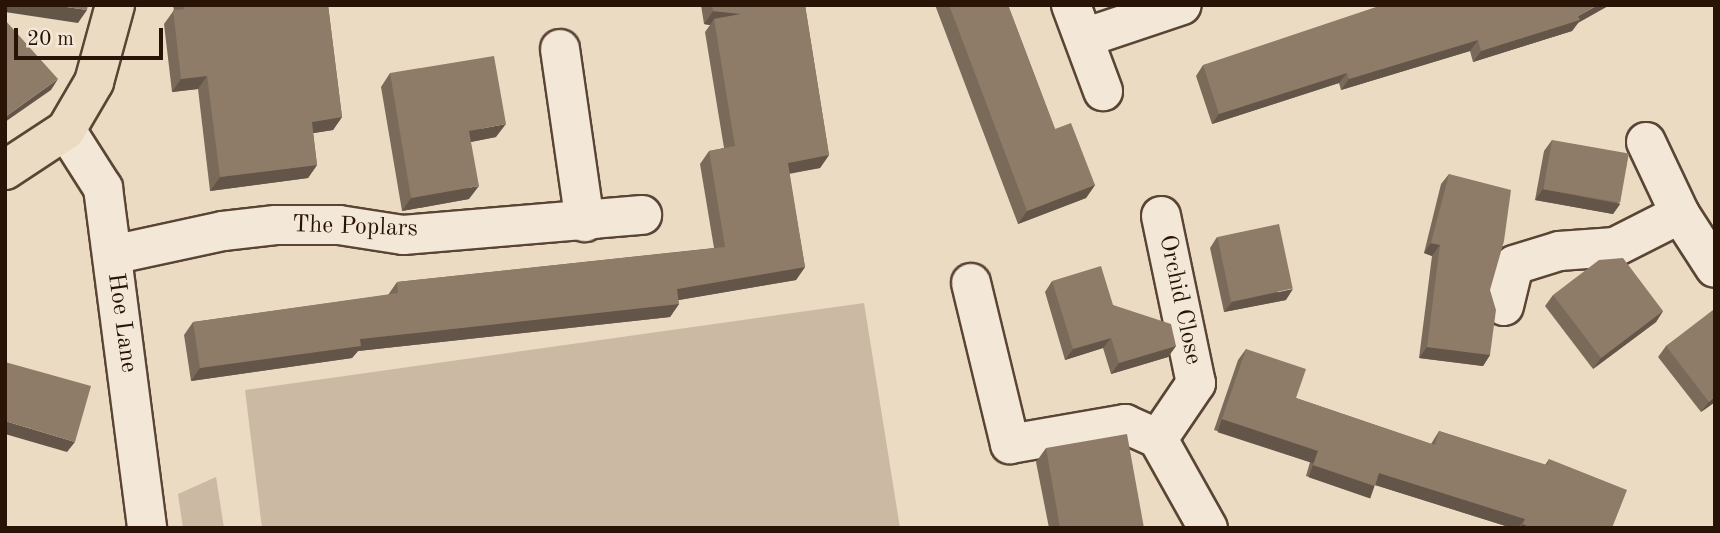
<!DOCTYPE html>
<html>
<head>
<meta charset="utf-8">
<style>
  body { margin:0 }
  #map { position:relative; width:1720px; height:533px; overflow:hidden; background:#ecdbc3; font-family:"Old Standard TT",serif }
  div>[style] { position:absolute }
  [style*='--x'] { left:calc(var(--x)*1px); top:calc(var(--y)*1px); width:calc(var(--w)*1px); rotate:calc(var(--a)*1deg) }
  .green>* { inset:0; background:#cbb9a3 }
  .roads { filter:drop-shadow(2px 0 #5a4535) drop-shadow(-2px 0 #5a4535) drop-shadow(0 2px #5a4535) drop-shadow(0 -2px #5a4535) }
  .minor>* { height:38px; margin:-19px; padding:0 19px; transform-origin:19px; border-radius:19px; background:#f3e8d8 }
  .major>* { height:38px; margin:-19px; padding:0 19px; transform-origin:19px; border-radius:19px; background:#ecdbc3 }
  .wall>* { inset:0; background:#7a6a59 }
  .shaded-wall>* { inset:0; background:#635649; transform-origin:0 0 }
  .building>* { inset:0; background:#8e7b68; transform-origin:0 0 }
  span { translate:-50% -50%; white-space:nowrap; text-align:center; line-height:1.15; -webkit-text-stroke:6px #f3e8d8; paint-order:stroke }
  .street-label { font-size:24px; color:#291306 }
  .frame { position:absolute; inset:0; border:7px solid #291306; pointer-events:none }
  .scale { position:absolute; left:14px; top:28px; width:149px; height:32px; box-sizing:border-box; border:4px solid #291306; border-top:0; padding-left:9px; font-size:21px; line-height:24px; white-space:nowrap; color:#291306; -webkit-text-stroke:5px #f3e8d8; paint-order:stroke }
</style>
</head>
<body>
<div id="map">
  <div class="green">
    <i style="clip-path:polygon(864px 303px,900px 528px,262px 528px,245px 390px)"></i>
    <i style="clip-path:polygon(216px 477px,224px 528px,183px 528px,178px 494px)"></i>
  </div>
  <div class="roads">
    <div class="minor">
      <i style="--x:1071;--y:5;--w:92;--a:69.6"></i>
      <i style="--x:1084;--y:38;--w:103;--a:-18.6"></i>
      <i style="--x:560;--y:49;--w:175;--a:81.8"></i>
      <i style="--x:66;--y:130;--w:69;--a:57.5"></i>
      <i style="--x:103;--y:188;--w:343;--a:82.6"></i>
      <i style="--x:1646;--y:142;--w:80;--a:64.7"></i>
      <i style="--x:1680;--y:214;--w:64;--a:57.1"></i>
      <i style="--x:1161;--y:216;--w:171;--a:78.2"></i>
      <i style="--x:1196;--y:383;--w:68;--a:124.2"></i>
      <i style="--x:1158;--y:439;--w:102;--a:60.7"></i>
      <i style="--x:112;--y:255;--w:114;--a:-12.2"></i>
      <i style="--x:223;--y:231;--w:53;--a:-6.5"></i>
      <i style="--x:276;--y:225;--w:63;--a:0"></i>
      <i style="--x:339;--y:225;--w:65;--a:8.9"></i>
      <i style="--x:403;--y:235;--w:240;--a:-4.8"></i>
      <i style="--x:971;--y:283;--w:166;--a:76.4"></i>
      <i style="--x:1010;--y:444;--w:117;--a:-9.9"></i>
      <i style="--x:1125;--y:424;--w:36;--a:24"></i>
      <i style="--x:1504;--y:306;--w:42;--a:-76.3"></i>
      <i style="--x:1514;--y:265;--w:47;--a:-17.3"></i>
      <i style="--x:1559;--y:251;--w:56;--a:-4.1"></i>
      <i style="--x:1615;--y:247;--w:73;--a:-26.9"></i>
    </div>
    <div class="major">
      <i style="--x:5;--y:170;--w:73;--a:-33.3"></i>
      <i style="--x:66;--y:130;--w:56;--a:-59.7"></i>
      <i style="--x:94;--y:82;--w:80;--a:-74.7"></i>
    </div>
  </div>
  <div class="wall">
    <i style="clip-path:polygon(173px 5px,328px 5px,342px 117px,333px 130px,313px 133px,317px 165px,308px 178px,210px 191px,198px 89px,172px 92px,164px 24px,174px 10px)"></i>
    <i style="clip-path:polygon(701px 5px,805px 5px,829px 155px,820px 168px,789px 174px,805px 267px,796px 280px,678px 300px,679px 304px,670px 317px,358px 351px,352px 358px,191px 381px,184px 335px,193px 322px,388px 295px,397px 282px,714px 248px,700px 164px,709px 151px,724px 148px,705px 32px,710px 25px,704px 24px)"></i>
    <i style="clip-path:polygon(935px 5px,1008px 5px,1055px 129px,1095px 185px,1086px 198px,1018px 224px)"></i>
    <i style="clip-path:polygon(1578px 23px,1572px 31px,1473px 62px,1470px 51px,1341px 90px,1339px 83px,1212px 124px,1196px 76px,1203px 65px)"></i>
    <i style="clip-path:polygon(390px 73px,496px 137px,471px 142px,469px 199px,402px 211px,381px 87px)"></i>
    <i style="clip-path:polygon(1552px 140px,1620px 204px,1613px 214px,1535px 200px,1544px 151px)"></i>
    <i style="clip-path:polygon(1449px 174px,1490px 290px,1490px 355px,1483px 366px,1419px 358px,1432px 256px,1424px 253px,1441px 184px)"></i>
    <i style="clip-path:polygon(1217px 237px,1286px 300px,1224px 312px,1210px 248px)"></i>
    <i style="clip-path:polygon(1052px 281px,1113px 305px,1176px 346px,1168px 357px,1111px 374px,1103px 348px,1065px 360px,1045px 292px)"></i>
    <i style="clip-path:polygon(1553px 295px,1663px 311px,1656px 322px,1593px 369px,1545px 306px)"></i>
    <i style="clip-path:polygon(1715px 312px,1715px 402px,1701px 412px,1658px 357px,1666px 346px)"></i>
    <i style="clip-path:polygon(1246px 349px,1296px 398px,1431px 444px,1439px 431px,1545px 465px,1549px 459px,1612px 528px,1512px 528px,1375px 485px,1367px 497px,1306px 476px,1310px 462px,1214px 430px,1238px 360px)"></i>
    <i style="clip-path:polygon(1046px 448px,1144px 528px,1049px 528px,1036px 462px)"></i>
  </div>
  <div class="shaded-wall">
    <i style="clip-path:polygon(5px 5px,53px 5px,87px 10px,78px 23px,5px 12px)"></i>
    <i style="clip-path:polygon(1598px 5px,1610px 5px,1578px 23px,1572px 31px,1473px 62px,1481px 51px,1578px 16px)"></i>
    <i style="clip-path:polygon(713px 11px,741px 14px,714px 19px,710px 25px,704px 24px)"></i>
    <i style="clip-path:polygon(1478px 40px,1470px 51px,1341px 90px,1349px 79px)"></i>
    <i style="clip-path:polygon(1347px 73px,1339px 83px,1212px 124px,1219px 114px)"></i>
    <i style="clip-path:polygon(207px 76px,198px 89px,172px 92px,181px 79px)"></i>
    <i style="clip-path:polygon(58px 79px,51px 90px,5px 122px,5px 117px)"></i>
    <i style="clip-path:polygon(342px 117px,333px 130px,302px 135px,312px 122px)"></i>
    <i style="clip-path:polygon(506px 124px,496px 137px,460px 144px,469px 131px)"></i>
    <i style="clip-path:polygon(829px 155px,820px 168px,779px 175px,788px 163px)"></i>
    <i style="clip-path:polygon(317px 165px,308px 178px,210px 191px,220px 177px)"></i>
    <i style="clip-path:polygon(1095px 185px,1086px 198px,1018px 224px,1027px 211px)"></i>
    <i style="clip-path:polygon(479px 186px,469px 199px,402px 211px,411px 198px)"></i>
    <i style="clip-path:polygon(1543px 189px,1620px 204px,1613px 214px,1535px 200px)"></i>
    <i style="clip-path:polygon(1431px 243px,1440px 245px,1432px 256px,1424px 253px)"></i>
    <i style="clip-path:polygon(805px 267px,796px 280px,668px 302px,677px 289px)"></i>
    <i style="clip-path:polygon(1293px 289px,1286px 300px,1224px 312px,1232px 302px)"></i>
    <i style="clip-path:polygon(679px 304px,670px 317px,358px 351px,352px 358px,191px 381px,200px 368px,360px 339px)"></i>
    <i style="clip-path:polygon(1663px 311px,1656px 322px,1593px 369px,1601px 358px)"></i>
    <i style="clip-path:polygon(1111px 338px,1103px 348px,1065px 360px,1073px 349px)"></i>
    <i style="clip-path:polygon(1176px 346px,1168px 357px,1111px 374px,1119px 363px)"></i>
    <i style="clip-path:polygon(1427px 347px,1490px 355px,1483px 366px,1419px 358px)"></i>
    <i style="clip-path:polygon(1715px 397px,1715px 402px,1701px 412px,1709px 402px)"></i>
    <i style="left:1222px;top:419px;width:101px;height:14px;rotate:18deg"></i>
    <i style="clip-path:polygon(5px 421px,75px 442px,67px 452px,5px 434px)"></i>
    <i style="left:1313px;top:465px;width:65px;height:13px;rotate:19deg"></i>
    <i style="clip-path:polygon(1379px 473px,1525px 519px,1518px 528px,1512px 528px,1372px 484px)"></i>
    <i style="clip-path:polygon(1523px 524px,1531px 528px,1520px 528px)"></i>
  </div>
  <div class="building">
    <i style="clip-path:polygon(53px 5px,88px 5px,87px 10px)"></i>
    <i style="clip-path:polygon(184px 5px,328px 5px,342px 117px,312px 122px,317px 165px,220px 177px,207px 76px,181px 79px,173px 10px,184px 9px)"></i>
    <i style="clip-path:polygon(712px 5px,805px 5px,829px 155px,788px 163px,805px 267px,677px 289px,679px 304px,360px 339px,361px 346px,200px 368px,193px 322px,398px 293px,397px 282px,725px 247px,709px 151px,735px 146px,714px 19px,741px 14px,713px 11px)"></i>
    <i style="clip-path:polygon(949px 5px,1008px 5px,1055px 129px,1071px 123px,1095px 185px,1027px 211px)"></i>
    <i style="clip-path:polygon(1382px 5px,1598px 5px,1578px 16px,1580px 20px,1481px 51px,1478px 40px,1349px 79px,1347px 73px,1219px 114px,1203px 65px)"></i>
    <i style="clip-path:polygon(5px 20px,58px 79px,5px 117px)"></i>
    <i style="clip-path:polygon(494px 56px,506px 124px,469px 131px,479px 186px,411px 198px,390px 73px)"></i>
    <i style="left:1552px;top:140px;width:78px;height:50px;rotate:10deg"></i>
    <i style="clip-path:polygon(1449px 174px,1511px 190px,1504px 241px,1490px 290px,1496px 310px,1490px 355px,1427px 347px,1440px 245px,1431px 243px)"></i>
    <i style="left:1279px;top:224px;width:66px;height:63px;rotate:78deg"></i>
    <i style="clip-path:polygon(1623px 258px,1663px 311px,1601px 358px,1553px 295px,1599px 260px)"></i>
    <i style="clip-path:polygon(1101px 266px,1113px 305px,1171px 324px,1176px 346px,1119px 363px,1111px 338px,1073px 349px,1052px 281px)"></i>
    <i style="clip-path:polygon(1713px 310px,1715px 312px,1715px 397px,1709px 402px,1666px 346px)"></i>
    <i style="clip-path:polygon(1246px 349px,1306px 369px,1296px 398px,1435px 445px,1439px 431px,1547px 465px,1549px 459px,1627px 490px,1612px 528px,1531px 528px,1523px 524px,1525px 519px,1379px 473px,1375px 486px,1313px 465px,1318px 451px,1222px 419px)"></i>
    <i style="clip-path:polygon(5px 362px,91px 386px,75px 442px,5px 421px)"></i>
    <i style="clip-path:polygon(1127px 434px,1144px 528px,1060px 528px,1046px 448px)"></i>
  </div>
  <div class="street-label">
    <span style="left:355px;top:228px;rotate:2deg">The Poplars</span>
    <span style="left:1179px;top:300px;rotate:78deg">Orchid Close</span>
    <span style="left:121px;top:323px;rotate:82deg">Hoe Lane</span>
  </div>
  <div class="frame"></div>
  <div class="scale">20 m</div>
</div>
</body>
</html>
